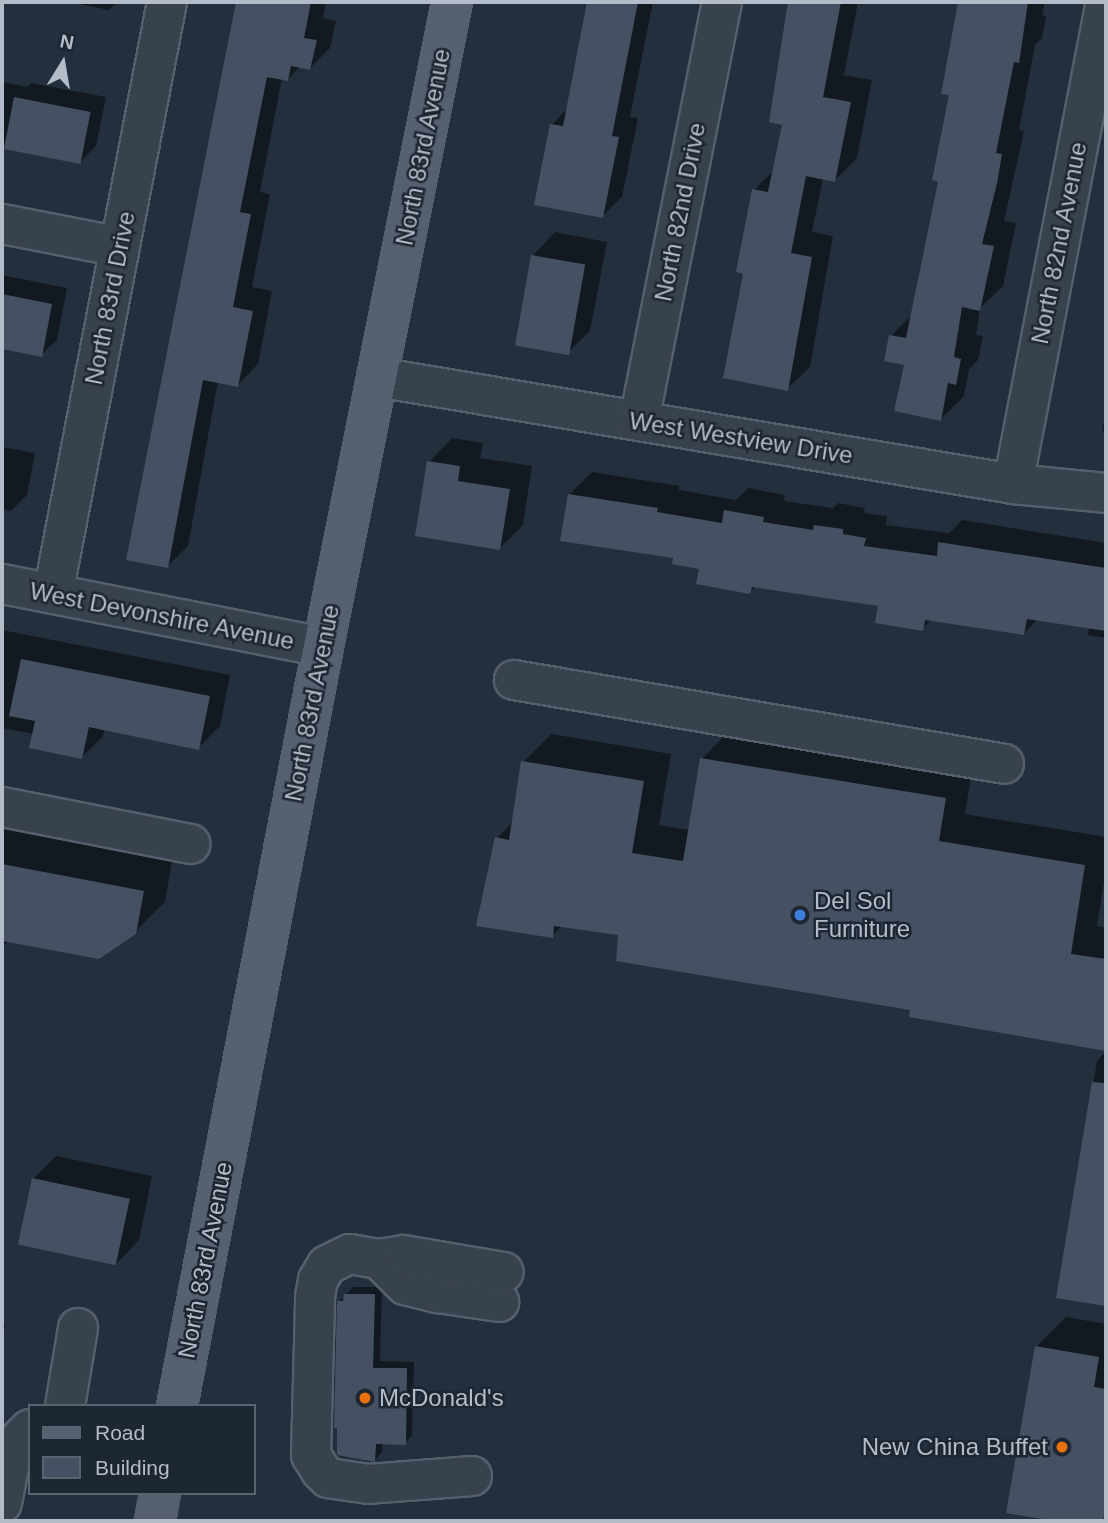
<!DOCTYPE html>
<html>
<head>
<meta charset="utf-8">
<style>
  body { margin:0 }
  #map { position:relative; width:1108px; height:1523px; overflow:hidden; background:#242f3e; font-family:Helvetica,sans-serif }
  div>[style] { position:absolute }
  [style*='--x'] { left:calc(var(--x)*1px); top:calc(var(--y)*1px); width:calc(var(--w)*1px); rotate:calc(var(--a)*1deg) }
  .shadow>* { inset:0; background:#0007 }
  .building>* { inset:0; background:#455162; transform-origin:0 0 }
  .roads { filter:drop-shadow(2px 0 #565f6c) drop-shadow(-2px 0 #565f6c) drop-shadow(0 2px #565f6c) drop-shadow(0 -2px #565f6c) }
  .minor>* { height:38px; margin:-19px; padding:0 19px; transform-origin:19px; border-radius:19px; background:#38414e }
  .major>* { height:38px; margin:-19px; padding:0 19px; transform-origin:19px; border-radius:19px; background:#56606e }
  .dots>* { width:19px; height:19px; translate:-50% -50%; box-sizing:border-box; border:4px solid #1d2633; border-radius:50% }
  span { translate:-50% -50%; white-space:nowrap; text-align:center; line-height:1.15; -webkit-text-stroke:5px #1d2633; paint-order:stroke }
  .street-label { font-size:24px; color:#b4bcc9 }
  .poi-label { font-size:24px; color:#b4bcc9 }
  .left { translate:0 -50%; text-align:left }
  .right { translate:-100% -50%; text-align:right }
  .frame { position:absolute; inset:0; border:4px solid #b4bcc9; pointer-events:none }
  .legend { position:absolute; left:28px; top:1404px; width:228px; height:91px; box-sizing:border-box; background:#1d2633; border:2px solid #59626f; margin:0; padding:9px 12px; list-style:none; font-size:21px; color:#b4bcc9 }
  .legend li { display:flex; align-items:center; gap:14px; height:35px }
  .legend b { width:35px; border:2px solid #59626f }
  .north { position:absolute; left:28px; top:28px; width:70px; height:70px; -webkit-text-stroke:5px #1d2633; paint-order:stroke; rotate:11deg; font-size:19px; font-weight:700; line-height:28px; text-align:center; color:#b4bcc9 }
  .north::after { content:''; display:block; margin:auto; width:24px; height:32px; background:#b4bcc9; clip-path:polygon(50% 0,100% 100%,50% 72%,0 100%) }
</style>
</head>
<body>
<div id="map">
  <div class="shadow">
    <i style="clip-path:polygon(69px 2px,117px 2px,109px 10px)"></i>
    <i style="clip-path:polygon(238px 2px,326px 2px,323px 18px,336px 21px,330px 48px,310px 68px,301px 66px,288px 79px,282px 78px,260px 192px,270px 194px,252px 287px,272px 291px,258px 364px,238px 385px,218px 381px,188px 546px,168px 566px,128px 559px)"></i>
    <i style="clip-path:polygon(589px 2px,653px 2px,630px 117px,638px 118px,622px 197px,603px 216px,552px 125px,568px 108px)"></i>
    <i style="clip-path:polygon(791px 2px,858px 2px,844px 75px,872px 80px,857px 158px,835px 180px,823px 178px,812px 232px,833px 236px,810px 367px,787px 389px,745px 272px,754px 190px,775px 169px,784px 123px,771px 121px)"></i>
    <i style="clip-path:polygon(960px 2px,1045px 2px,1042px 15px,1046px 16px,1042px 38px,1035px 45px,1019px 130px,1024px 131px,1004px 221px,1016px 223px,1003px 286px,980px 308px,976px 335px,983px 336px,978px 360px,969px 369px,964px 396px,941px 419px,891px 336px,913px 314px,940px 180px,951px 94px,943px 93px)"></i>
    <i style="clip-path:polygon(2px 82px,27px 87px,32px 83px,106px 97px,96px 146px,80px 162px,2px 148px)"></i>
    <i style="clip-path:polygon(555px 232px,607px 242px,590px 331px,566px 354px,532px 256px)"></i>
    <i style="clip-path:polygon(2px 275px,67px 288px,57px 340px,41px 355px,2px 348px)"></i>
    <i style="clip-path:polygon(1106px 409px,1106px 432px,1102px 431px)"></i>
    <i style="clip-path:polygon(452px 438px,483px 443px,480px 458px,532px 466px,523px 525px,500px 548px,429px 462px)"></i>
    <i style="clip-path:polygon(2px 447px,35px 453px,27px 495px,11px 511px,2px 509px)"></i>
    <i style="clip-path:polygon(592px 472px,679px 486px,679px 490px,736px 500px,748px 488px,785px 495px,784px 501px,833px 508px,838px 503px,865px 508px,864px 513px,887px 516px,886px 525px,949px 533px,962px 520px,1106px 543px,1106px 638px,1088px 635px,1089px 626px,1038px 619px,1024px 633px,932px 619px,922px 629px,880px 604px,756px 586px,750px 592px,675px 557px,570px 494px)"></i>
    <i style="clip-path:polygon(2px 630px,230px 675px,220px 726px,198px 748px,105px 728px,103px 736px,82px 757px,34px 734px,2px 728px)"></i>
    <i style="clip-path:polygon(729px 731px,972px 771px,965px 814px,1106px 837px,1106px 870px,1097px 926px,1106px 928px,1106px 1049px,911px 1016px,912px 1008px,620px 933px,563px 925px,552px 936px,497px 838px,514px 821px,523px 762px,551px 734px,671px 754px,659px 825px,690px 830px,702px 759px)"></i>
    <i style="clip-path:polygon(2px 829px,172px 861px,165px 902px,134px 933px,10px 941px,2px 946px)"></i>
    <i style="clip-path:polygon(1106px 1051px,1106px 1304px,1058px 1296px,1097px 1061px)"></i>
    <i style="clip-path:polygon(56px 1156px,152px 1176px,139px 1240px,116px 1264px,33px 1179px)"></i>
    <i style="clip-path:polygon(353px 1287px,382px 1287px,380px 1361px,414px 1362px,412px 1435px,405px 1443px,382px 1443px,382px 1452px,375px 1460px,340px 1456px,339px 1302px)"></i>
    <i style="clip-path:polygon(1066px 1317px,1106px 1324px,1106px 1521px,1066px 1521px,1008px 1511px,1036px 1347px)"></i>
    <i style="clip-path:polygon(2px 1325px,5px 1325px,2px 1345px)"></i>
  </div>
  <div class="building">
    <i style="clip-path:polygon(236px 2px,311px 2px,304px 38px,317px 40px,310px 70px,291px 66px,288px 81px,267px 77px,240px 212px,251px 214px,233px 307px,253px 311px,238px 387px,203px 380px,168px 568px,126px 560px)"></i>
    <i style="clip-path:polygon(587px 2px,638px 2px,612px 136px,619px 137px,603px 218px,534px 205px,550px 124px,563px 126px)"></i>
    <i style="clip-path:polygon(788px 2px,841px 2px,823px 97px,851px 102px,835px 182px,806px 176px,791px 253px,812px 257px,788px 391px,723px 378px,743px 274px,736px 272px,752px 189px,768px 192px,782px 125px,769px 122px)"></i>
    <i style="clip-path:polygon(958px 2px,1028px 2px,1019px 63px,1014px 62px,996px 153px,1002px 154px,997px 183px,982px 244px,994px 246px,980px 311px,962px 307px,954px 357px,961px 359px,956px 385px,948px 383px,941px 421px,894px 411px,904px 365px,884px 361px,889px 335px,906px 338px,938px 182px,932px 180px,949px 95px,941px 94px)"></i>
    <i style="left:14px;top:97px;width:78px;height:53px;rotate:11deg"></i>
    <i style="left:531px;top:255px;width:55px;height:92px;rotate:10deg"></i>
    <i style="clip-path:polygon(2px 294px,52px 304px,42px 357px,2px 349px)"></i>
    <i style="clip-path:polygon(427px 461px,460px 466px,458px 481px,510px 489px,500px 550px,415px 536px)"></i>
    <i style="clip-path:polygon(568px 494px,658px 508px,657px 512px,722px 523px,724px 510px,764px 517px,763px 522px,813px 530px,814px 525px,843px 529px,843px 534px,866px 538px,864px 546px,937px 556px,938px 542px,1106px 568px,1106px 631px,1027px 619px,1024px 635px,925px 620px,923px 631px,875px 623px,878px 606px,752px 587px,750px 594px,696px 584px,699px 569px,672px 564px,673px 558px,560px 541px)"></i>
    <i style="clip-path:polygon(21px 659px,210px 696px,199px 750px,89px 727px,82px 759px,29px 748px,35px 721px,9px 716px)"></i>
    <i style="clip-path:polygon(700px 758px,946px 798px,939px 841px,1085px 865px,1071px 954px,1106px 959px,1106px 1051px,909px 1017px,910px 1010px,616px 961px,618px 935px,554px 926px,553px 938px,476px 926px,495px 837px,509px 840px,521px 761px,644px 781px,632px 853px,683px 861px)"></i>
    <i style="clip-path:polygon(2px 864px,144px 891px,136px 934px,99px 959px,2px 941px)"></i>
    <i style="clip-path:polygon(1092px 1082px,1106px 1083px,1106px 1306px,1056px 1298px)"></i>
    <i style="left:32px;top:1178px;width:100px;height:68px;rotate:12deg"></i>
    <i style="clip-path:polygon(344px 1294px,375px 1294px,373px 1368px,407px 1368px,406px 1445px,376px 1444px,375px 1462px,337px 1455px,337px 1429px,334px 1428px,337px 1301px,343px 1301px)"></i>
    <i style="clip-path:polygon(1035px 1346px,1099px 1357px,1094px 1387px,1106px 1389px,1106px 1504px,1103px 1521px,1055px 1521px,1006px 1513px)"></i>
  </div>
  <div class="roads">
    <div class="minor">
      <i style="--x:2;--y:224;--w:120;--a:11"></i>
      <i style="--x:377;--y:377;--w:645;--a:9.55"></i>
      <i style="--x:1013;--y:484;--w:93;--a:5.5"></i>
      <i style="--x:639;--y:421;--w:427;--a:-78.8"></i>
      <i style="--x:1013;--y:484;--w:491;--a:-79.1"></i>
      <i style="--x:2;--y:584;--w:327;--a:11.1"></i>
      <i style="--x:53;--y:594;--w:603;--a:-79.1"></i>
      <i style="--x:514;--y:680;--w:497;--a:9.7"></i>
      <i style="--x:2;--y:807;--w:192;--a:11.1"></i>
      <i style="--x:379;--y:1259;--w:37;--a:45"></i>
      <i style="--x:405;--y:1285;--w:34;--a:14"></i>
      <i style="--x:438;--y:1293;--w:62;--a:8.4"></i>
      <i style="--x:65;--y:1406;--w:79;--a:-80.5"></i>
      <i style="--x:472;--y:1476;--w:103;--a:175.6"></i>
      <i style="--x:369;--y:1484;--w:41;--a:-171.7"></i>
      <i style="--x:328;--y:1478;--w:10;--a:-135"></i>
      <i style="--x:321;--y:1471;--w:19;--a:-122"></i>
      <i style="--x:311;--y:1455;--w:158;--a:-88.5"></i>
      <i style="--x:315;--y:1297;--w:17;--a:-80"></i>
      <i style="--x:318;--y:1280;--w:17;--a:-59"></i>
      <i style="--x:327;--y:1265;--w:25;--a:-26"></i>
      <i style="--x:350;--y:1254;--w:29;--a:10"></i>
      <i style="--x:379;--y:1259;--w:24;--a:-9"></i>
      <i style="--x:403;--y:1255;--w:102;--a:9.6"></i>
      <i style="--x:2;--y:1503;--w:58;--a:-79.1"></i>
      <i style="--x:13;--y:1446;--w:24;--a:-45"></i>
    </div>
    <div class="major">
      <i style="--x:177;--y:1406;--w:773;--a:-79.11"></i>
      <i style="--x:323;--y:647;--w:658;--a:-78.69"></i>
      <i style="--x:155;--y:1521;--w:28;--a:-80"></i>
    </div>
  </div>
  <div class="dots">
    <i style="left:800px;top:915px;background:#3f7fe0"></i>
    <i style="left:365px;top:1398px;background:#e8710a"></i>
    <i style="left:1062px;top:1447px;background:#e8710a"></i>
  </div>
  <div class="street-label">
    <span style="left:423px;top:147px;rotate:-79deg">North 83rd Avenue</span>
    <span style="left:680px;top:212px;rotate:-79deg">North 82nd Drive</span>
    <span style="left:1059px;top:243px;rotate:-79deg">North 82nd Avenue</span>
    <span style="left:110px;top:298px;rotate:-79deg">North 83rd Drive</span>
    <span style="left:741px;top:438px;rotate:9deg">West Westview Drive</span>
    <span style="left:162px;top:616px;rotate:11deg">West Devonshire Avenue</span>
    <span style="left:312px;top:703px;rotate:-79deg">North 83rd Avenue</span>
    <span style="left:205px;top:1260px;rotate:-79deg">North 83rd Avenue</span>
  </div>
  <div class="poi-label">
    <span class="left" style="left:814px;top:915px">Del Sol<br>Furniture</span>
    <span class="left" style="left:379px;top:1398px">McDonald's</span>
    <span class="right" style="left:1048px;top:1447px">New China Buffet</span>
  </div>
  <div class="frame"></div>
  <ul class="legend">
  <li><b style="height:9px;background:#56606e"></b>Road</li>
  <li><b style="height:19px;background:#455162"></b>Building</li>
  </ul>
  <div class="north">N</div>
</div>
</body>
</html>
